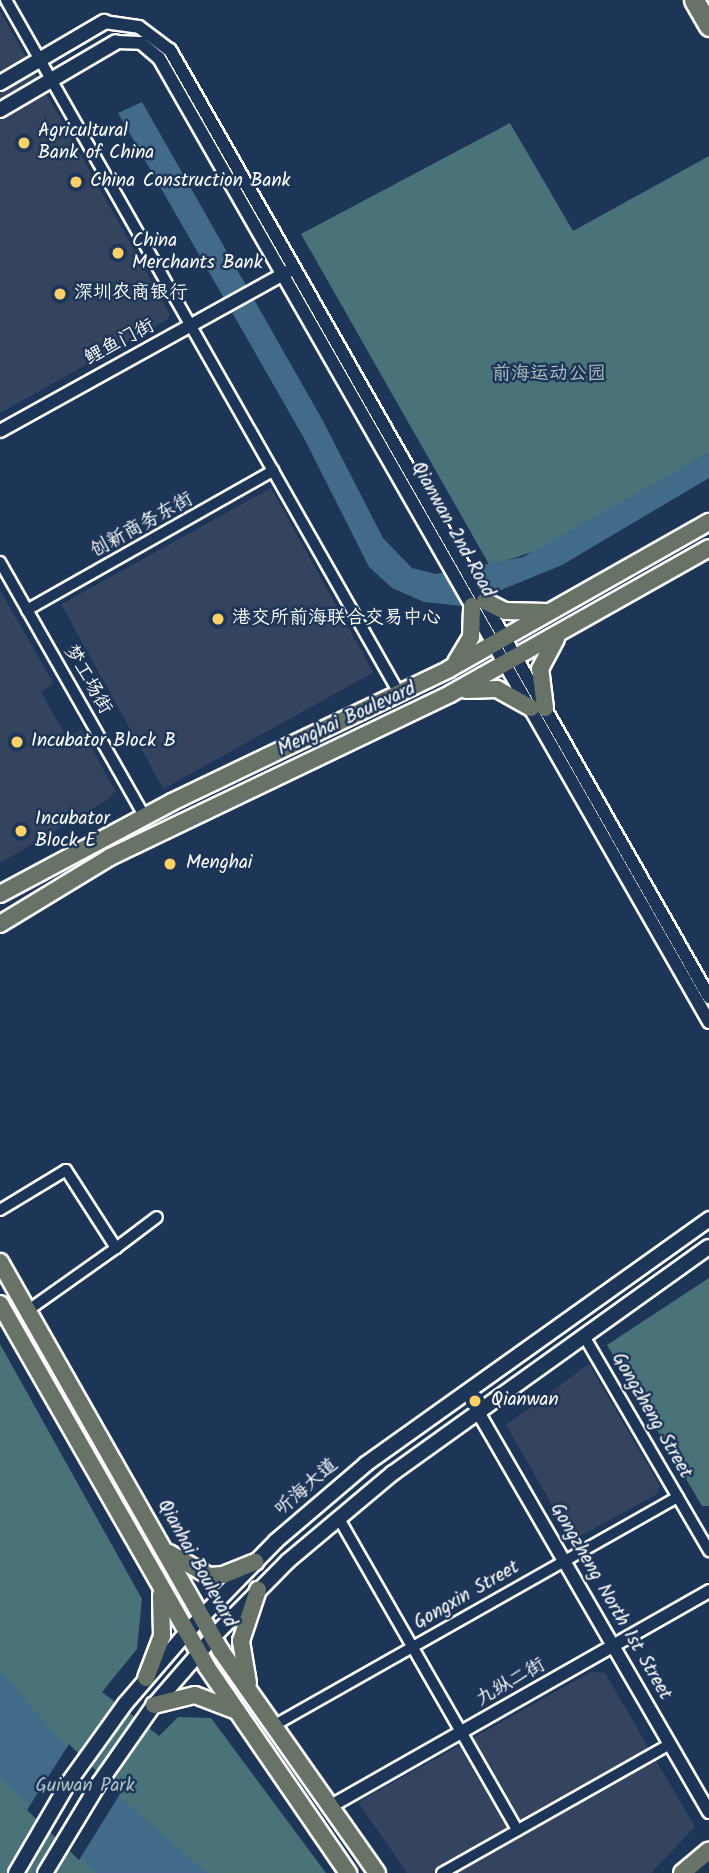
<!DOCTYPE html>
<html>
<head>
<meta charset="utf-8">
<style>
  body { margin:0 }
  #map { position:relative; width:709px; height:1873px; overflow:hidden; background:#1d3557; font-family:Kalam,"LXGW WenKai TC",sans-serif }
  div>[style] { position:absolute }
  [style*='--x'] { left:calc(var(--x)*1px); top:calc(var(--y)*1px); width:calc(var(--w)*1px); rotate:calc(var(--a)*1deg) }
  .built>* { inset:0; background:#34445f; transform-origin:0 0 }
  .green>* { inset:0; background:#497378 }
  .water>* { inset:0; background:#426b8a }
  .pier>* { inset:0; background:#1d3557 }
  .roads { filter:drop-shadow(2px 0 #fff) drop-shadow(-2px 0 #fff) drop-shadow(0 2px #fff) drop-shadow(0 -2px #fff) }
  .minor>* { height:10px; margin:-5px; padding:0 5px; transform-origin:5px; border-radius:5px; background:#1d3557 }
  .tertiary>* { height:12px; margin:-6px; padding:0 6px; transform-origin:6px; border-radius:6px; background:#1d3557 }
  .secondary>* { height:14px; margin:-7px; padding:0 7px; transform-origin:7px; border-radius:7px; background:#1d3557 }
  .primary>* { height:16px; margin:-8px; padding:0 8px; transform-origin:8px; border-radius:8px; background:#687266 }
  .motorway>* { height:19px; margin:-9.5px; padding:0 9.5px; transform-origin:9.5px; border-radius:9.5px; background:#687266 }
  .dots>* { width:19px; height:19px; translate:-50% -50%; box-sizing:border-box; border:4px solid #1d3557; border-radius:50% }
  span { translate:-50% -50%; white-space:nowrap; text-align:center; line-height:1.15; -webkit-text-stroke:5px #1d3557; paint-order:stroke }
  .poi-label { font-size:19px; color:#fff }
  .left { translate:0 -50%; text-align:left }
  .street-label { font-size:19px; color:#fff }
  .park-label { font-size:19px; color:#adc0c2 }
</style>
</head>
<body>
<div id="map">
  <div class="built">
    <i style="clip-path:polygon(0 11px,170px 314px,168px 319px,0 413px)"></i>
    <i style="left:271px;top:488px;width:211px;height:240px;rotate:61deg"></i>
    <i style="clip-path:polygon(0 590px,54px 684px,41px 692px,67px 738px,82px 730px,115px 791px,109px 799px,0 863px)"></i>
    <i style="clip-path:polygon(589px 1364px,660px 1486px,657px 1494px,577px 1538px,570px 1536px,506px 1425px)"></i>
    <i style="clip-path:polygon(591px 1672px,605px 1673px,695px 1827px,651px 1873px,407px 1873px,358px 1802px)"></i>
  </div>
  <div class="green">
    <i style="clip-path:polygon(510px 123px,573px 231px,709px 156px,709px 453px,541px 549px,490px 566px,301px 234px)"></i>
    <i style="clip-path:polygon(709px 1278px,709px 1506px,702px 1506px,607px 1345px)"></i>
    <i style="clip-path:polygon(0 1344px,142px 1599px,137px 1649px,102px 1692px,159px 1736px,178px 1717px,211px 1718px,326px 1873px,0 1873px)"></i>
  </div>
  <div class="water">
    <i style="clip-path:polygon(142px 102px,323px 421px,383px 538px,412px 568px,436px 574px,523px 557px,709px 453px,709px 478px,562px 565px,462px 606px,424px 602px,392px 588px,369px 567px,305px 440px,118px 113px)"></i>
    <i style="clip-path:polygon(0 1670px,77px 1760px,207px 1873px,96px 1873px,0 1777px)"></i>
  </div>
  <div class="pier">
    <i style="clip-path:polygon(69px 1744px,120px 1794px,79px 1860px,27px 1810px)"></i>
  </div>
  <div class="roads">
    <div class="minor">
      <i style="--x:6;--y:0;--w:797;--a:60.44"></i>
      <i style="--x:0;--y:562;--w:292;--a:60.4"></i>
      <i style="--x:27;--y:610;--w:283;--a:-29.5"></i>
      <i style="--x:0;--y:1210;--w:77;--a:-31.2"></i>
      <i style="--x:66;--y:1170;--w:93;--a:57.3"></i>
      <i style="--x:116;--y:1248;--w:109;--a:144.7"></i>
      <i style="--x:116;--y:1248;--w:51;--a:-37.1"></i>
      <i style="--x:584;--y:1336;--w:249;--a:59.8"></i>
      <i style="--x:338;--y:1517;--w:361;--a:60.2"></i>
      <i style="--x:273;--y:1726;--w:465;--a:-29.5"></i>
      <i style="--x:442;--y:1873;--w:262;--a:-29.5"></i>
    </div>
    <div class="tertiary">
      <i style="--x:104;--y:22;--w:35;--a:8"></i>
      <i style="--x:139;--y:27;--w:39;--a:37"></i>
      <i style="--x:170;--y:50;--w:1090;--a:60.35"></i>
      <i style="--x:116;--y:42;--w:25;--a:2"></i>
      <i style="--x:141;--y:43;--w:23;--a:40"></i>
      <i style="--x:159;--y:58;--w:1110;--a:60.29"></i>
      <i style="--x:0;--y:431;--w:332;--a:-29"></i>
      <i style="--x:478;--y:1412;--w:462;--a:60"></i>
      <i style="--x:331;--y:1806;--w:435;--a:-29.6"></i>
    </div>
    <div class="secondary">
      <i style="--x:0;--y:83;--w:121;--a:-30.4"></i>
      <i style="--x:0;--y:110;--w:134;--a:-30.4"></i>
      <i style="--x:16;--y:1873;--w:105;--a:-59.8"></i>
      <i style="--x:69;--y:1782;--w:96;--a:-54.3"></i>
      <i style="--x:125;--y:1704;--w:94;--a:-49.3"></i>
      <i style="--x:186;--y:1633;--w:129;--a:-45.6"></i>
      <i style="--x:276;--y:1541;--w:118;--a:-40.5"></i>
      <i style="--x:366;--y:1464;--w:422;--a:-35.5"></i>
      <i style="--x:45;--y:1873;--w:106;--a:-58.9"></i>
      <i style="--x:100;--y:1782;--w:94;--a:-55"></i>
      <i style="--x:154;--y:1705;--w:90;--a:-49.1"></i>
      <i style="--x:213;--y:1637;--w:107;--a:-45.4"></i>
      <i style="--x:288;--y:1561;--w:137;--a:-40"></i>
      <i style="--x:393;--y:1473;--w:388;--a:-35.6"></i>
      <i style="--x:701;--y:1873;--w:11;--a:-45"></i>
    </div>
    <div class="primary">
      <i style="--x:485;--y:601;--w:22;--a:27"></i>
      <i style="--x:505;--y:611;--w:42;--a:1.4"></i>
      <i style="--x:456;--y:662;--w:29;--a:-59"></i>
      <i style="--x:471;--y:637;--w:31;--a:-88"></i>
      <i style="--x:466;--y:690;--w:31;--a:-2"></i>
      <i style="--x:497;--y:689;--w:39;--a:29"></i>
      <i style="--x:545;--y:708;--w:39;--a:-97"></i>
      <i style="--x:540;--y:669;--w:34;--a:-62"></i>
      <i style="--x:0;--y:894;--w:195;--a:-28.1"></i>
      <i style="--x:172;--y:802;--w:307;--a:-25.6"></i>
      <i style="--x:449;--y:669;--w:299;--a:-29.5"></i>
      <i style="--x:0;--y:924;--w:129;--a:-31.3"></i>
      <i style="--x:110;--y:857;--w:377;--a:-25.6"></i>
      <i style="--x:450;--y:694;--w:297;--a:-29.4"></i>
      <i style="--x:0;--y:1262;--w:447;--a:60.4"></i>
      <i style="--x:221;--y:1651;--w:271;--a:54.9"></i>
      <i style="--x:0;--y:1304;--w:418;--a:60.3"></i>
      <i style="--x:207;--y:1667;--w:250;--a:55.6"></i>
      <i style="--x:169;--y:1553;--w:46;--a:29.9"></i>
      <i style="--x:209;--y:1576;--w:14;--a:-4"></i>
      <i style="--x:223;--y:1575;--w:35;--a:-22"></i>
      <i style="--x:146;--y:1678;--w:45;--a:-69.1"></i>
      <i style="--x:162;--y:1636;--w:41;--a:-91.4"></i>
      <i style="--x:248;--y:1683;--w:43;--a:-99.5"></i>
      <i style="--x:241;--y:1641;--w:54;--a:-71.6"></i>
      <i style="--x:154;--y:1705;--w:42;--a:-13.7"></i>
      <i style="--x:195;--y:1695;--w:42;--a:21"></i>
      <i style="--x:682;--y:1873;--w:35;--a:-40"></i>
    </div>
    <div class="motorway">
      <i style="--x:694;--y:0;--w:30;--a:60"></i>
    </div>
  </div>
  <div class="dots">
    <i style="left:24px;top:143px;background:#ffd166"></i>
    <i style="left:76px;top:182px;background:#ffd166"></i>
    <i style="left:118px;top:253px;background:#ffd166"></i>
    <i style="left:60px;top:294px;background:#ffd166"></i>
    <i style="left:218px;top:619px;background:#ffd166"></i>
    <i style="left:17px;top:742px;background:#ffd166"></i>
    <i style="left:21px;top:831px;background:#ffd166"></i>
    <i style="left:170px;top:864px;background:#ffd166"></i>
    <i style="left:475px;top:1401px;background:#ffd166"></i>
  </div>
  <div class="poi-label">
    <span class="left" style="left:38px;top:143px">Agricultural<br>Bank of China</span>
    <span class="left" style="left:90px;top:182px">China Construction Bank</span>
    <span class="left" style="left:132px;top:253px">China<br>Merchants Bank</span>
    <span class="left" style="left:74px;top:294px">深圳农商银行</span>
    <span class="left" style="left:232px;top:619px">港交所前海联合交易中心</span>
    <span class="left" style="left:31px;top:742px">Incubator Block B</span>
    <span class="left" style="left:35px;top:831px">Incubator<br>Block E</span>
    <span class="left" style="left:186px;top:864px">Menghai</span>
    <span class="left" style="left:491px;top:1401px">Qianwan</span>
  </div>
  <div class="street-label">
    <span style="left:120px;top:343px;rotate:-28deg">鲤鱼门街</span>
    <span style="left:142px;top:526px;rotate:-29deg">创新商务东街</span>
    <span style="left:452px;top:530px;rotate:61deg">Qianwan 2nd Road</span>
    <span style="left:87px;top:680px;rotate:60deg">梦工场街</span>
    <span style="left:347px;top:720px;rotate:-25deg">Menghai Boulevard</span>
    <span style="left:651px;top:1416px;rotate:60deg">Gongzheng Street</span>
    <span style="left:307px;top:1488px;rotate:-41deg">听海大道</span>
    <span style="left:196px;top:1564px;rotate:61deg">Qianhai Boulevard</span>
    <span style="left:467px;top:1596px;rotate:-30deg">Gongxin Street</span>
    <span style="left:610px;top:1602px;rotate:60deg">Gongzheng North 1st Street</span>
    <span style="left:511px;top:1683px;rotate:-30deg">九纵二街</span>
  </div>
  <div class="park-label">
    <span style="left:549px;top:375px">前海运动公园</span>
    <span style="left:85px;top:1787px">Guiwan Park</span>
  </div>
</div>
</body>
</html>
